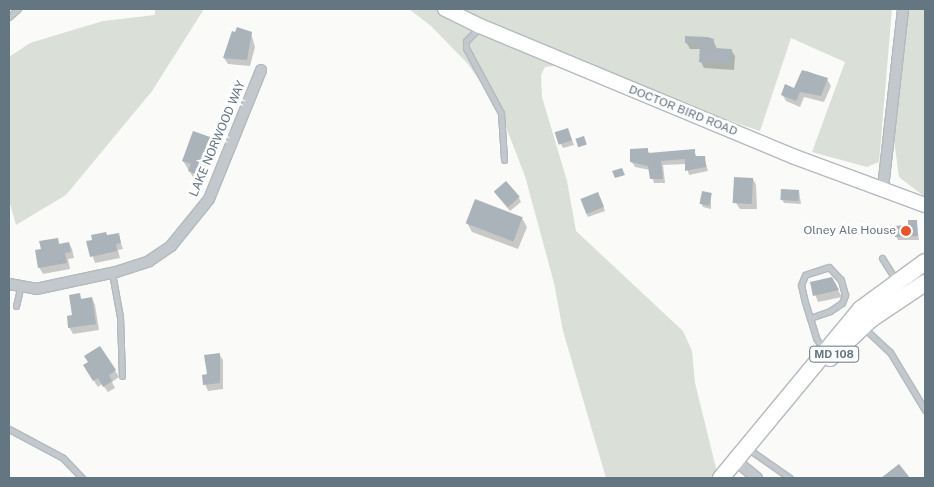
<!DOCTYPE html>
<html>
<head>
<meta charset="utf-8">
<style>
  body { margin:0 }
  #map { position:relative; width:934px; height:487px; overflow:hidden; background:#fafaf8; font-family:"Public Sans",sans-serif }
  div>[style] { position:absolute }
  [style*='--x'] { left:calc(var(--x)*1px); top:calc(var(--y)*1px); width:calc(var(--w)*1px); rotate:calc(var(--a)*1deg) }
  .green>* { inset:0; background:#dadfd7 }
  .shadow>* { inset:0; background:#0003 }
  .building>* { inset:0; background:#aab3b9; transform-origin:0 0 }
  .roads { filter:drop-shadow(1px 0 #b3babf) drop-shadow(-1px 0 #b3babf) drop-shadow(0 1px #b3babf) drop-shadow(0 -1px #b3babf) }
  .service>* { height:5px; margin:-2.5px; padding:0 2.5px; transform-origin:2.5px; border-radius:2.5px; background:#c3c8cc }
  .minor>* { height:10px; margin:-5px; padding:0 5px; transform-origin:5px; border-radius:5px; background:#c3c8cc }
  .secondary>* { height:14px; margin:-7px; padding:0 7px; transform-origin:7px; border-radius:7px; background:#fff }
  .primary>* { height:16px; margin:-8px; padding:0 8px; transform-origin:8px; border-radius:8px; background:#fff }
  .dots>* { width:14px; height:14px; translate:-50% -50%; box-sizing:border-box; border:2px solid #fff; border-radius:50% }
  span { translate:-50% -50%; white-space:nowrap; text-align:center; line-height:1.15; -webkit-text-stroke:5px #fff; paint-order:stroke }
  .shield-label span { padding:1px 4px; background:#fff; border:1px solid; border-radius:4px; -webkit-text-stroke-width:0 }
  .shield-label { font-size:11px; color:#657683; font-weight:700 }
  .street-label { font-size:12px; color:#657683 }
  .poi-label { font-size:12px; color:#657683 }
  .right { translate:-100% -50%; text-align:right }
  .frame { position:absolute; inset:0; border:10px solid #657683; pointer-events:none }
</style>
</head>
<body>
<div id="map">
  <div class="green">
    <i style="clip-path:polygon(155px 9px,204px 9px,152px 91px,66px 195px,16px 225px,9px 200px,9px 57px,30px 43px,103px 21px,155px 15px)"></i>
    <i style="clip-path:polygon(409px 9px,892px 9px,879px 162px,867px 167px,812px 152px,845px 62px,791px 38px,760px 131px,603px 78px,572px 64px,545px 67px,541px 75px,542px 97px,567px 181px,576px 231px,683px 331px,692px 351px,695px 383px,717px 472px,711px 478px,606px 478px,563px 331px,554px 283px,525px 176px,497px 104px,467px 63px,431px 26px)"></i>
    <i style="clip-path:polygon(904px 9px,925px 9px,925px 197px,899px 177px,892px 125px)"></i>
  </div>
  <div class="shadow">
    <i style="clip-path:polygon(251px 33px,255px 47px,250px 66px,228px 64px,224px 58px)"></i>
    <i style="clip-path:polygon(713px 40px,717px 49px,731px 50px,735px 56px,734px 70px,704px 68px,701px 62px,701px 49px,690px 49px,686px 42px)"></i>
    <i style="clip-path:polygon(807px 71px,827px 79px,831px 86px,824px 102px,804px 97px,800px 107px,786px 101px,782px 94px,795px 89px,803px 72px)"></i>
    <i style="clip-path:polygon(568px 130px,574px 145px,563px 148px,561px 144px)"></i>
    <i style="clip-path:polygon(212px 139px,216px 146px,203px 181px,193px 177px,183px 161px)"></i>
    <i style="clip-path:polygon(647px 149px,650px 154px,694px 150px,697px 158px,704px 157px,708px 171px,689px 175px,686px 164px,663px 165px,665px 183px,654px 183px,650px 170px,635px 167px,632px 162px)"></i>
    <i style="clip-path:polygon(753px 179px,756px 185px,757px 209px,740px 209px,736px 203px)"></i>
    <i style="clip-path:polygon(799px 191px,801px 204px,784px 203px,782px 199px)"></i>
    <i style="clip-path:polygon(494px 192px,519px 198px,521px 202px,510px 211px)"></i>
    <i style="clip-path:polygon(598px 193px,605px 211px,588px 217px,586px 213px)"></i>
    <i style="clip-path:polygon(711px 194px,711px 209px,703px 207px,701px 203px)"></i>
    <i style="clip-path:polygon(522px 218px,527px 227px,518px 249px,472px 232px,467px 223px)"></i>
    <i style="clip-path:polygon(916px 221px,919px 240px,898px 240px,896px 236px)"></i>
    <i style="clip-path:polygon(118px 234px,123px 249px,118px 250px,120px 258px,95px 263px,88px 242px)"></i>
    <i style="clip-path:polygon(57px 239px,60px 245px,69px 243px,72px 249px,74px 258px,68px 259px,70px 269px,43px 274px,39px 267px,42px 250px)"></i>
    <i style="clip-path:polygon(831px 278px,842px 297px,818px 302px,811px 283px)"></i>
    <i style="clip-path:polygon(79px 295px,82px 300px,92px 298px,95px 305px,99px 330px,73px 334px,69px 327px)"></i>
    <i style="clip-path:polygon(100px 347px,119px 377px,112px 382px,115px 388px,108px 392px,102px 384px,98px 387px,88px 372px,89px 363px)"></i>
    <i style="clip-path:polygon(219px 354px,223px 360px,223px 389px,208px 391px,205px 384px)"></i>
  </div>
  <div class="building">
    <i style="clip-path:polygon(237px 27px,252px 32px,247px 60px,223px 58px,232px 31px,235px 32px)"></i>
    <i style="clip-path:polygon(685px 36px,708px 37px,714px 39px,714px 48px,732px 49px,731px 64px,699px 62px,700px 43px,685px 43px)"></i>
    <i style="clip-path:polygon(802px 70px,828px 78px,821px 96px,800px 92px,796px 101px,781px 95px,785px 84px,794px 88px)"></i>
    <i style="left:568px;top:128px;width:13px;height:14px;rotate:72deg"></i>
    <i style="clip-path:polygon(193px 131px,213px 138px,199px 175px,188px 171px,191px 164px,182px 161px)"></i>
    <i style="left:584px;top:136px;width:9px;height:9px;rotate:72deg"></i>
    <i style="clip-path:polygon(648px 148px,648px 153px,695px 149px,695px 156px,705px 156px,706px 167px,685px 171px,685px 159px,661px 161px,663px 179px,650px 179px,648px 166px,630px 162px,630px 149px)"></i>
    <i style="clip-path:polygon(622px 168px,625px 175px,615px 178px,612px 171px)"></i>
    <i style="left:734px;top:177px;width:19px;height:26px;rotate:3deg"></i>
    <i style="left:506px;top:181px;width:21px;height:16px;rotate:49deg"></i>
    <i style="left:781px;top:189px;width:18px;height:11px;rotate:3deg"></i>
    <i style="left:702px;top:191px;width:10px;height:13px;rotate:11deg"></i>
    <i style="left:598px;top:192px;width:16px;height:19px;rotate:68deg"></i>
    <i style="left:475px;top:199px;width:51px;height:26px;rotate:21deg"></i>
    <i style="clip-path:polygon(908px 220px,917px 220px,918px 236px,895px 237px,894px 226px,908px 225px)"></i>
    <i style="clip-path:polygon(106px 232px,107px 235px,119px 233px,121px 243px,116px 244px,117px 251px,90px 257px,86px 241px,92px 240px,91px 235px)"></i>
    <i style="clip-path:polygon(58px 238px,59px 244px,69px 242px,71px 252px,65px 253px,67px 263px,38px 268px,35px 250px,41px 249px,39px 241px)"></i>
    <i style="clip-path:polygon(832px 277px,839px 290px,813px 296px,810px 282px)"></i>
    <i style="clip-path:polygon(80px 293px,81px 299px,92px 297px,96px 324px,68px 328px,67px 316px,72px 315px,69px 295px)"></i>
    <i style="clip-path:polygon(100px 346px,116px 370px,109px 375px,112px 381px,103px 387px,98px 378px,93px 381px,83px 365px,88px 362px,84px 356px)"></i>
    <i style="clip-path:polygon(220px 353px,220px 383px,203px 385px,202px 375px,207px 374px,204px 355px)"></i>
    <i style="clip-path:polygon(899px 464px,910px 478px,881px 478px)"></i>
  </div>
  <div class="roads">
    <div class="service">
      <i style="--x:9;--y:17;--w:12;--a:-42"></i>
      <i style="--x:480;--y:27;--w:20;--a:135"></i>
      <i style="--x:466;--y:41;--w:7;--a:90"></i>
      <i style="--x:466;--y:48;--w:74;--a:61.7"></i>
      <i style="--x:501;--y:113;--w:47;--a:86.3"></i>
      <i style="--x:882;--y:258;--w:26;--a:58"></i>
      <i style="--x:112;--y:273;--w:45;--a:79.7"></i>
      <i style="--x:120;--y:317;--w:59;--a:88.1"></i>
      <i style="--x:16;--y:306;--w:18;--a:-77"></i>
      <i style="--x:810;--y:318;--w:21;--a:-19"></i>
      <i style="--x:830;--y:311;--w:14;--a:-34"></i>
      <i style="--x:842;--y:303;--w:9;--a:-69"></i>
      <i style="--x:845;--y:295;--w:16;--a:-105"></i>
      <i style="--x:841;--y:280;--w:18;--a:-133"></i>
      <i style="--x:829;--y:267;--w:25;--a:162"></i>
      <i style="--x:805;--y:275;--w:11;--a:112"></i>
      <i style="--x:801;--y:285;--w:17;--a:77"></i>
      <i style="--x:805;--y:302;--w:17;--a:73"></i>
      <i style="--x:810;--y:318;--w:21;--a:73"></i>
      <i style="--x:816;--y:338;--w:13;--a:58"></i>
      <i style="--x:865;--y:329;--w:34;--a:43"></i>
      <i style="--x:890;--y:352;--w:68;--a:58.9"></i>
      <i style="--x:9;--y:429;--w:61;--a:28.2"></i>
      <i style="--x:63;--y:458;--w:28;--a:46"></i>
      <i style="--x:747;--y:448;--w:52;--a:34.9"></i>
    </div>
    <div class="minor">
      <i style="--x:883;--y:188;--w:180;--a:-83.6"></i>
      <i style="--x:9;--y:284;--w:27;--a:10"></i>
      <i style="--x:36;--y:289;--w:82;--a:-12"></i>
      <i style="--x:116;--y:272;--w:35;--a:-18"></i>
      <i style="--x:149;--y:261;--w:27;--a:-34"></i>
      <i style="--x:171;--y:246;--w:60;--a:-51"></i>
      <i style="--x:209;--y:199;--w:139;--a:-68"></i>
      <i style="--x:736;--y:461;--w:27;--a:39"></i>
    </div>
    <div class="secondary">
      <i style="--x:445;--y:9;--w:39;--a:26"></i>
      <i style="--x:480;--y:26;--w:341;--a:22.6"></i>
      <i style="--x:795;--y:157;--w:139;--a:20.3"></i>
    </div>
    <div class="primary">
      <i style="--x:830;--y:358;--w:57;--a:-43.6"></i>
      <i style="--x:871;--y:319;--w:65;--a:-33.7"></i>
      <i style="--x:721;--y:478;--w:219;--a:-50.4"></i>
      <i style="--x:861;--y:309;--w:79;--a:-36.3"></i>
    </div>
  </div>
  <div class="dots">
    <i style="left:906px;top:231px;background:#e4572e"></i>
  </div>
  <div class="shield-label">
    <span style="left:834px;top:354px">MD 108</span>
  </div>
  <div class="street-label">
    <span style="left:683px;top:111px;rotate:22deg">DOCTOR BIRD ROAD</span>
    <span style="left:218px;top:139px;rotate:-67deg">LAKE NORWOOD WAY</span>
  </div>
  <div class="poi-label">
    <span class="right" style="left:896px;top:231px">Olney Ale House</span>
  </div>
  <div class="frame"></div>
</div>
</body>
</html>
